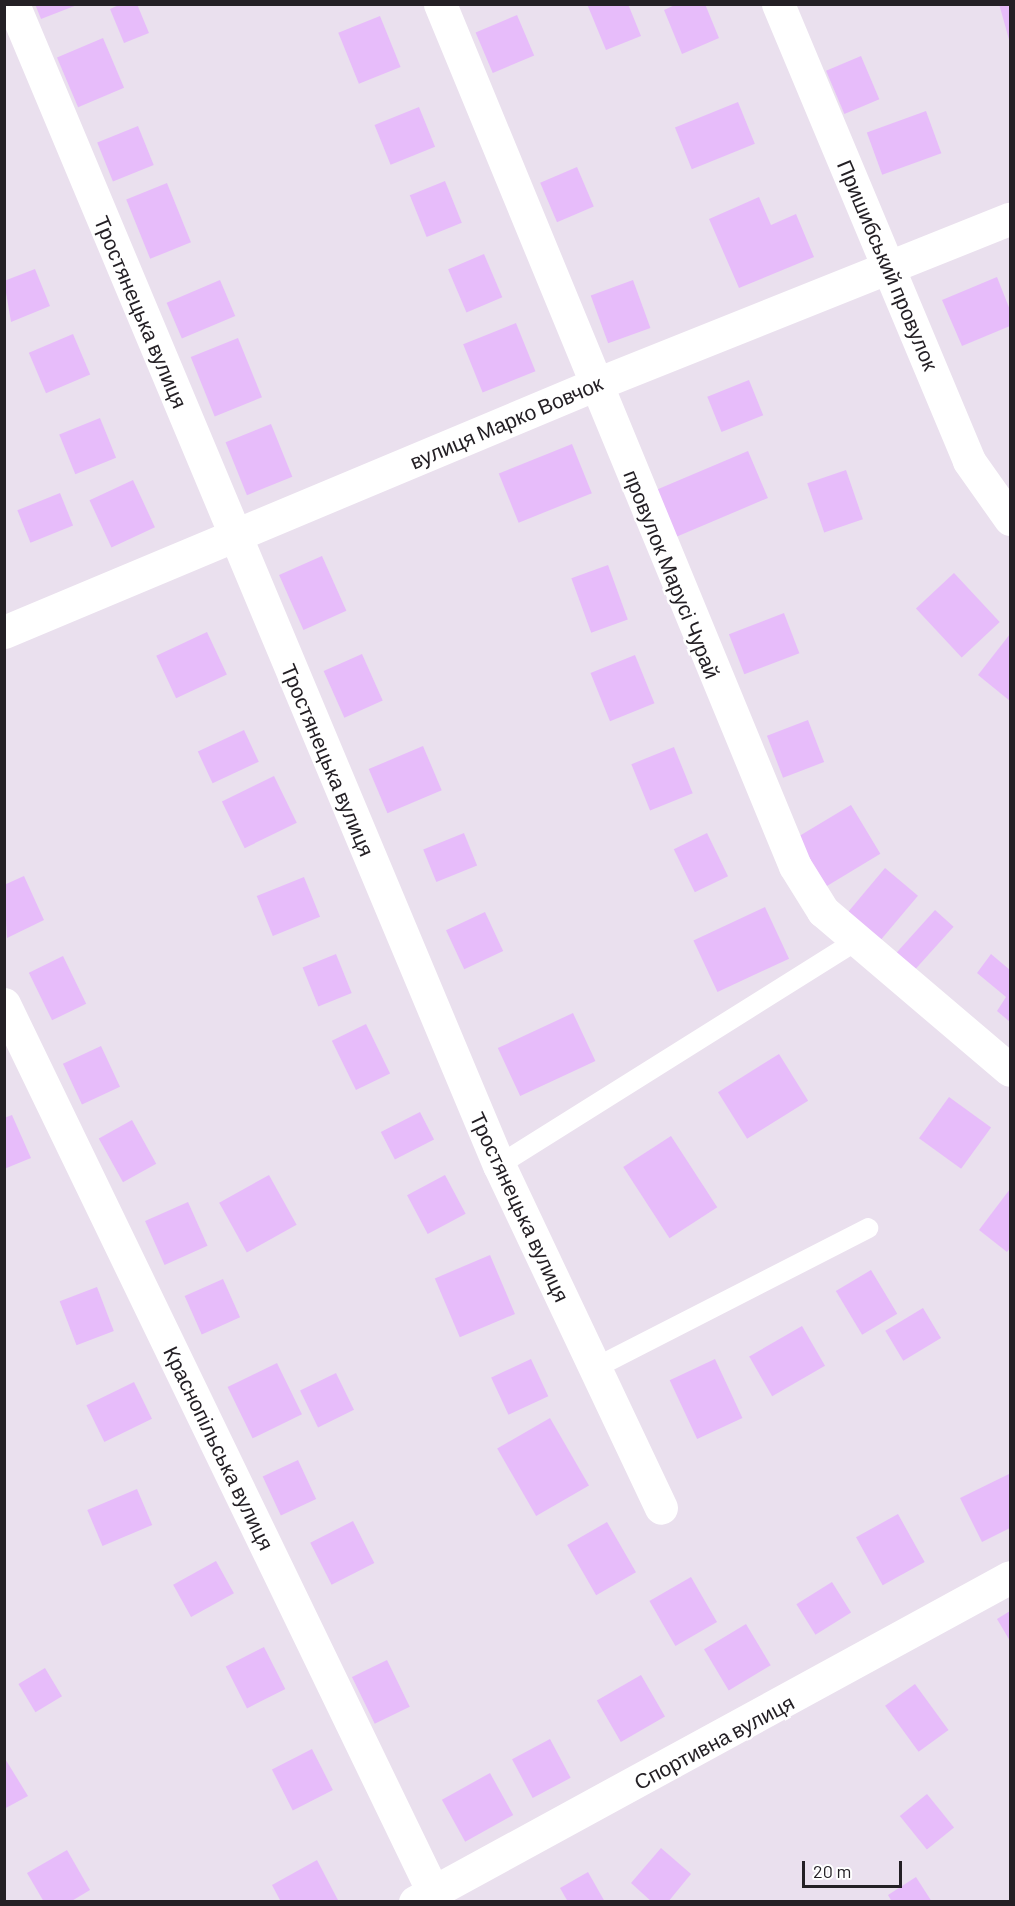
<!DOCTYPE html>
<html>
<head>
<meta charset="utf-8">
<style>
  body { margin:0 }
  #map { position:relative; width:1015px; height:1906px; overflow:hidden; background:#eae0ee; font-family:Barlow,sans-serif }
  div>[style] { position:absolute }
  [style*='--x'] { left:calc(var(--x)*1px); top:calc(var(--y)*1px); width:calc(var(--w)*1px); rotate:calc(var(--a)*1deg) }
  .building>* { inset:0; background:#e7bcfa; transform-origin:0 0 }
  .service>* { height:20px; margin:-10px; padding:0 10px; transform-origin:10px; border-radius:10px; background:#fff }
  .minor>* { height:33px; margin:-16.5px; padding:0 16.5px; transform-origin:16.5px; border-radius:16.5px; background:#fff }
  span { translate:-50% -50%; white-space:nowrap; text-align:center; line-height:1.15; -webkit-text-stroke:5px #fff; paint-order:stroke }
  .street-label { font-size:21px; color:#242025 }
  .frame { position:absolute; inset:0; border:6px solid #242025; pointer-events:none }
  .scale { position:absolute; left:802px; top:1861px; width:100px; height:27px; box-sizing:border-box; border:3px solid #242025; border-top:0; padding-left:8px; font-size:18px; line-height:21px; white-space:nowrap; color:#242025; -webkit-text-stroke:4px #fff; paint-order:stroke }
</style>
</head>
<body>
<div id="map">
  <div class="building">
    <i style="clip-path:polygon(35px 4px,77px 4px,77px 5px,41px 19px)"></i>
    <i style="clip-path:polygon(121px 4px,137px 4px,149px 33px,124px 43px,110px 9px)"></i>
    <i style="clip-path:polygon(587px 4px,628px 4px,641px 36px,606px 50px)"></i>
    <i style="clip-path:polygon(677px 4px,705px 4px,719px 38px,682px 54px,664px 10px)"></i>
    <i style="clip-path:polygon(999px 4px,1010px 4px,1010px 43px)"></i>
    <i style="left:517px;top:15px;width:44px;height:45px;rotate:67deg"></i>
    <i style="left:380px;top:16px;width:55px;height:45px;rotate:68deg"></i>
    <i style="left:103px;top:38px;width:54px;height:50px;rotate:67deg"></i>
    <i style="left:861px;top:56px;width:47px;height:38px;rotate:67deg"></i>
    <i style="left:738px;top:102px;width:45px;height:68px;rotate:68deg"></i>
    <i style="left:419px;top:107px;width:43px;height:48px;rotate:68deg"></i>
    <i style="left:926px;top:111px;width:45px;height:63px;rotate:70deg"></i>
    <i style="left:138px;top:126px;width:42px;height:44px;rotate:68deg"></i>
    <i style="left:577px;top:167px;width:43px;height:40px;rotate:67deg"></i>
    <i style="left:445px;top:181px;width:45px;height:38px;rotate:68deg"></i>
    <i style="left:167px;top:183px;width:64px;height:44px;rotate:68deg"></i>
    <i style="clip-path:polygon(759px 197px,771px 225px,796px 214px,814px 257px,739px 288px,709px 219px)"></i>
    <i style="left:484px;top:254px;width:47px;height:39px;rotate:67deg"></i>
    <i style="clip-path:polygon(35px 269px,50px 306px,11px 322px,4px 281px)"></i>
    <i style="clip-path:polygon(997px 277px,1010px 310px,1010px 326px,962px 346px,942px 300px)"></i>
    <i style="left:220px;top:280px;width:39px;height:58px;rotate:67deg"></i>
    <i style="left:633px;top:280px;width:51px;height:45px;rotate:70deg"></i>
    <i style="left:516px;top:323px;width:52px;height:57px;rotate:68deg"></i>
    <i style="left:73px;top:334px;width:44px;height:48px;rotate:67deg"></i>
    <i style="left:238px;top:338px;width:64px;height:51px;rotate:68deg"></i>
    <i style="left:749px;top:380px;width:38px;height:45px;rotate:68deg"></i>
    <i style="left:100px;top:418px;width:43px;height:44px;rotate:68deg"></i>
    <i style="left:271px;top:424px;width:57px;height:49px;rotate:68deg"></i>
    <i style="left:572px;top:444px;width:53px;height:79px;rotate:68deg"></i>
    <i style="left:748px;top:451px;width:51px;height:100px;rotate:67deg"></i>
    <i style="left:846px;top:470px;width:52px;height:41px;rotate:71deg"></i>
    <i style="left:133px;top:480px;width:52px;height:48px;rotate:65deg"></i>
    <i style="left:60px;top:493px;width:35px;height:46px;rotate:68deg"></i>
    <i style="left:322px;top:556px;width:60px;height:47px;rotate:66deg"></i>
    <i style="left:608px;top:565px;width:58px;height:39px;rotate:70deg"></i>
    <i style="left:954px;top:573px;width:67px;height:52px;rotate:47deg"></i>
    <i style="left:784px;top:613px;width:43px;height:59px;rotate:69deg"></i>
    <i style="left:207px;top:632px;width:47px;height:56px;rotate:65deg"></i>
    <i style="clip-path:polygon(1010px 634px,1010px 701px,978px 675px)"></i>
    <i style="left:362px;top:654px;width:51px;height:42px;rotate:66deg"></i>
    <i style="left:635px;top:655px;width:52px;height:48px;rotate:68deg"></i>
    <i style="left:808px;top:720px;width:45px;height:44px;rotate:69deg"></i>
    <i style="left:244px;top:730px;width:35px;height:51px;rotate:65deg"></i>
    <i style="left:423px;top:746px;width:48px;height:59px;rotate:67deg"></i>
    <i style="left:674px;top:747px;width:50px;height:46px;rotate:68deg"></i>
    <i style="left:274px;top:776px;width:52px;height:58px;rotate:64deg"></i>
    <i style="left:851px;top:805px;width:57px;height:70px;rotate:59deg"></i>
    <i style="left:464px;top:833px;width:35px;height:44px;rotate:68deg"></i>
    <i style="left:707px;top:833px;width:48px;height:37px;rotate:64deg"></i>
    <i style="left:885px;top:868px;width:43px;height:58px;rotate:40deg"></i>
    <i style="clip-path:polygon(24px 876px,44px 920px,7px 938px,4px 885px)"></i>
    <i style="left:304px;top:877px;width:43px;height:51px;rotate:68deg"></i>
    <i style="left:765px;top:907px;width:57px;height:79px;rotate:65deg"></i>
    <i style="left:935px;top:910px;width:25px;height:70px;rotate:42deg"></i>
    <i style="left:485px;top:912px;width:43px;height:43px;rotate:65deg"></i>
    <i style="left:336px;top:954px;width:42px;height:36px;rotate:68deg"></i>
    <i style="clip-path:polygon(991px 954px,1010px 970px,1010px 1022px,997px 1011px,1006px 997px,977px 973px)"></i>
    <i style="left:63px;top:956px;width:53px;height:38px;rotate:64deg"></i>
    <i style="left:573px;top:1013px;width:53px;height:83px;rotate:65deg"></i>
    <i style="left:366px;top:1024px;width:55px;height:38px;rotate:64deg"></i>
    <i style="left:101px;top:1046px;width:45px;height:42px;rotate:65deg"></i>
    <i style="left:779px;top:1054px;width:55px;height:72px;rotate:58deg"></i>
    <i style="left:949px;top:1097px;width:52px;height:51px;rotate:36deg"></i>
    <i style="left:420px;top:1112px;width:31px;height:44px;rotate:63deg"></i>
    <i style="clip-path:polygon(12px 1115px,31px 1158px,4px 1169px,4px 1118px)"></i>
    <i style="left:132px;top:1120px;width:50px;height:38px;rotate:61deg"></i>
    <i style="left:671px;top:1136px;width:85px;height:57px;rotate:57deg"></i>
    <i style="left:269px;top:1175px;width:57px;height:57px;rotate:61deg"></i>
    <i style="left:445px;top:1175px;width:44px;height:43px;rotate:62deg"></i>
    <i style="clip-path:polygon(1010px 1189px,1010px 1248px,1007px 1252px,979px 1230px)"></i>
    <i style="left:188px;top:1202px;width:48px;height:47px;rotate:66deg"></i>
    <i style="left:490px;top:1255px;width:64px;height:60px;rotate:67deg"></i>
    <i style="left:871px;top:1270px;width:51px;height:41px;rotate:59deg"></i>
    <i style="left:223px;top:1279px;width:42px;height:42px;rotate:66deg"></i>
    <i style="left:97px;top:1287px;width:47px;height:40px;rotate:69deg"></i>
    <i style="left:923px;top:1308px;width:35px;height:44px;rotate:59deg"></i>
    <i style="left:802px;top:1326px;width:46px;height:61px;rotate:60deg"></i>
    <i style="left:531px;top:1359px;width:41px;height:44px;rotate:65deg"></i>
    <i style="left:715px;top:1359px;width:65px;height:50px;rotate:65deg"></i>
    <i style="left:277px;top:1363px;width:57px;height:55px;rotate:64deg"></i>
    <i style="left:336px;top:1373px;width:41px;height:40px;rotate:64deg"></i>
    <i style="left:134px;top:1382px;width:41px;height:53px;rotate:64deg"></i>
    <i style="left:550px;top:1418px;width:78px;height:61px;rotate:60deg"></i>
    <i style="left:298px;top:1460px;width:43px;height:39px;rotate:65deg"></i>
    <i style="clip-path:polygon(1009px 1474px,1010px 1528px,982px 1542px,960px 1498px)"></i>
    <i style="left:137px;top:1489px;width:39px;height:54px;rotate:67deg"></i>
    <i style="left:898px;top:1514px;width:55px;height:48px;rotate:61deg"></i>
    <i style="left:353px;top:1521px;width:47px;height:48px;rotate:63deg"></i>
    <i style="left:607px;top:1522px;width:58px;height:46px;rotate:60deg"></i>
    <i style="left:216px;top:1561px;width:37px;height:49px;rotate:61deg"></i>
    <i style="left:691px;top:1577px;width:52px;height:48px;rotate:60deg"></i>
    <i style="left:832px;top:1582px;width:36px;height:42px;rotate:58deg"></i>
    <i style="clip-path:polygon(1010px 1611px,1010px 1641px,997px 1619px)"></i>
    <i style="left:746px;top:1624px;width:48px;height:49px;rotate:59deg"></i>
    <i style="left:264px;top:1647px;width:47px;height:43px;rotate:63deg"></i>
    <i style="left:387px;top:1660px;width:52px;height:39px;rotate:64deg"></i>
    <i style="left:45px;top:1668px;width:33px;height:31px;rotate:59deg"></i>
    <i style="left:641px;top:1675px;width:48px;height:51px;rotate:60deg"></i>
    <i style="left:915px;top:1684px;width:57px;height:37px;rotate:54deg"></i>
    <i style="left:550px;top:1739px;width:44px;height:43px;rotate:62deg"></i>
    <i style="left:312px;top:1749px;width:46px;height:45px;rotate:63deg"></i>
    <i style="clip-path:polygon(4px 1757px,28px 1796px,4px 1809px)"></i>
    <i style="left:490px;top:1773px;width:48px;height:55px;rotate:61deg"></i>
    <i style="left:927px;top:1794px;width:43px;height:35px;rotate:51deg"></i>
    <i style="clip-path:polygon(661px 1848px,691px 1874px,668px 1902px,652px 1902px,631px 1883px)"></i>
    <i style="clip-path:polygon(67px 1850px,90px 1890px,70px 1902px,44px 1902px,27px 1873px)"></i>
    <i style="clip-path:polygon(317px 1860px,339px 1902px,281px 1902px,272px 1885px)"></i>
    <i style="clip-path:polygon(588px 1872px,605px 1902px,568px 1902px,560px 1888px)"></i>
    <i style="clip-path:polygon(916px 1877px,932px 1902px,892px 1902px,888px 1895px)"></i>
  </div>
  <div class="service">
    <i style="--x:499;--y:1165;--w:421;--a:-32.1"></i>
    <i style="--x:595;--y:1368;--w:307;--a:-27.1"></i>
  </div>
  <div class="minor">
    <i style="--x:13;--y:4;--w:1259;--a:67.29"></i>
    <i style="--x:499;--y:1165;--w:379;--a:64.7"></i>
    <i style="--x:440;--y:4;--w:932;--a:67.62"></i>
    <i style="--x:795;--y:866;--w:53;--a:58.1"></i>
    <i style="--x:823;--y:911;--w:245;--a:40.4"></i>
    <i style="--x:778;--y:4;--w:495;--a:67.3"></i>
    <i style="--x:969;--y:461;--w:71;--a:54.7"></i>
    <i style="--x:4;--y:632;--w:640;--a:-22.72"></i>
    <i style="--x:594;--y:385;--w:448;--a:-21.8"></i>
    <i style="--x:4;--y:1004;--w:986;--a:64.21"></i>
    <i style="--x:415;--y:1902;--w:678;--a:-28.64"></i>
  </div>
  <div class="street-label">
    <span style="left:888px;top:265px;rotate:67deg">Пришибський провулок</span>
    <span style="left:141px;top:312px;rotate:67deg">Тростянецька вулиця</span>
    <span style="left:506px;top:422px;rotate:-23deg">вулиця Марко Вовчок</span>
    <span style="left:672px;top:574px;rotate:68deg">провулок Марусі Чурай</span>
    <span style="left:328px;top:760px;rotate:67deg">Тростянецька вулиця</span>
    <span style="left:520px;top:1207px;rotate:65deg">Тростянецька вулиця</span>
    <span style="left:219px;top:1448px;rotate:64deg">Краснопільська вулиця</span>
    <span style="left:714px;top:1742px;rotate:-28deg">Спортивна вулиця</span>
  </div>
  <div class="frame"></div>
  <div class="scale">20 m</div>
</div>
</body>
</html>
